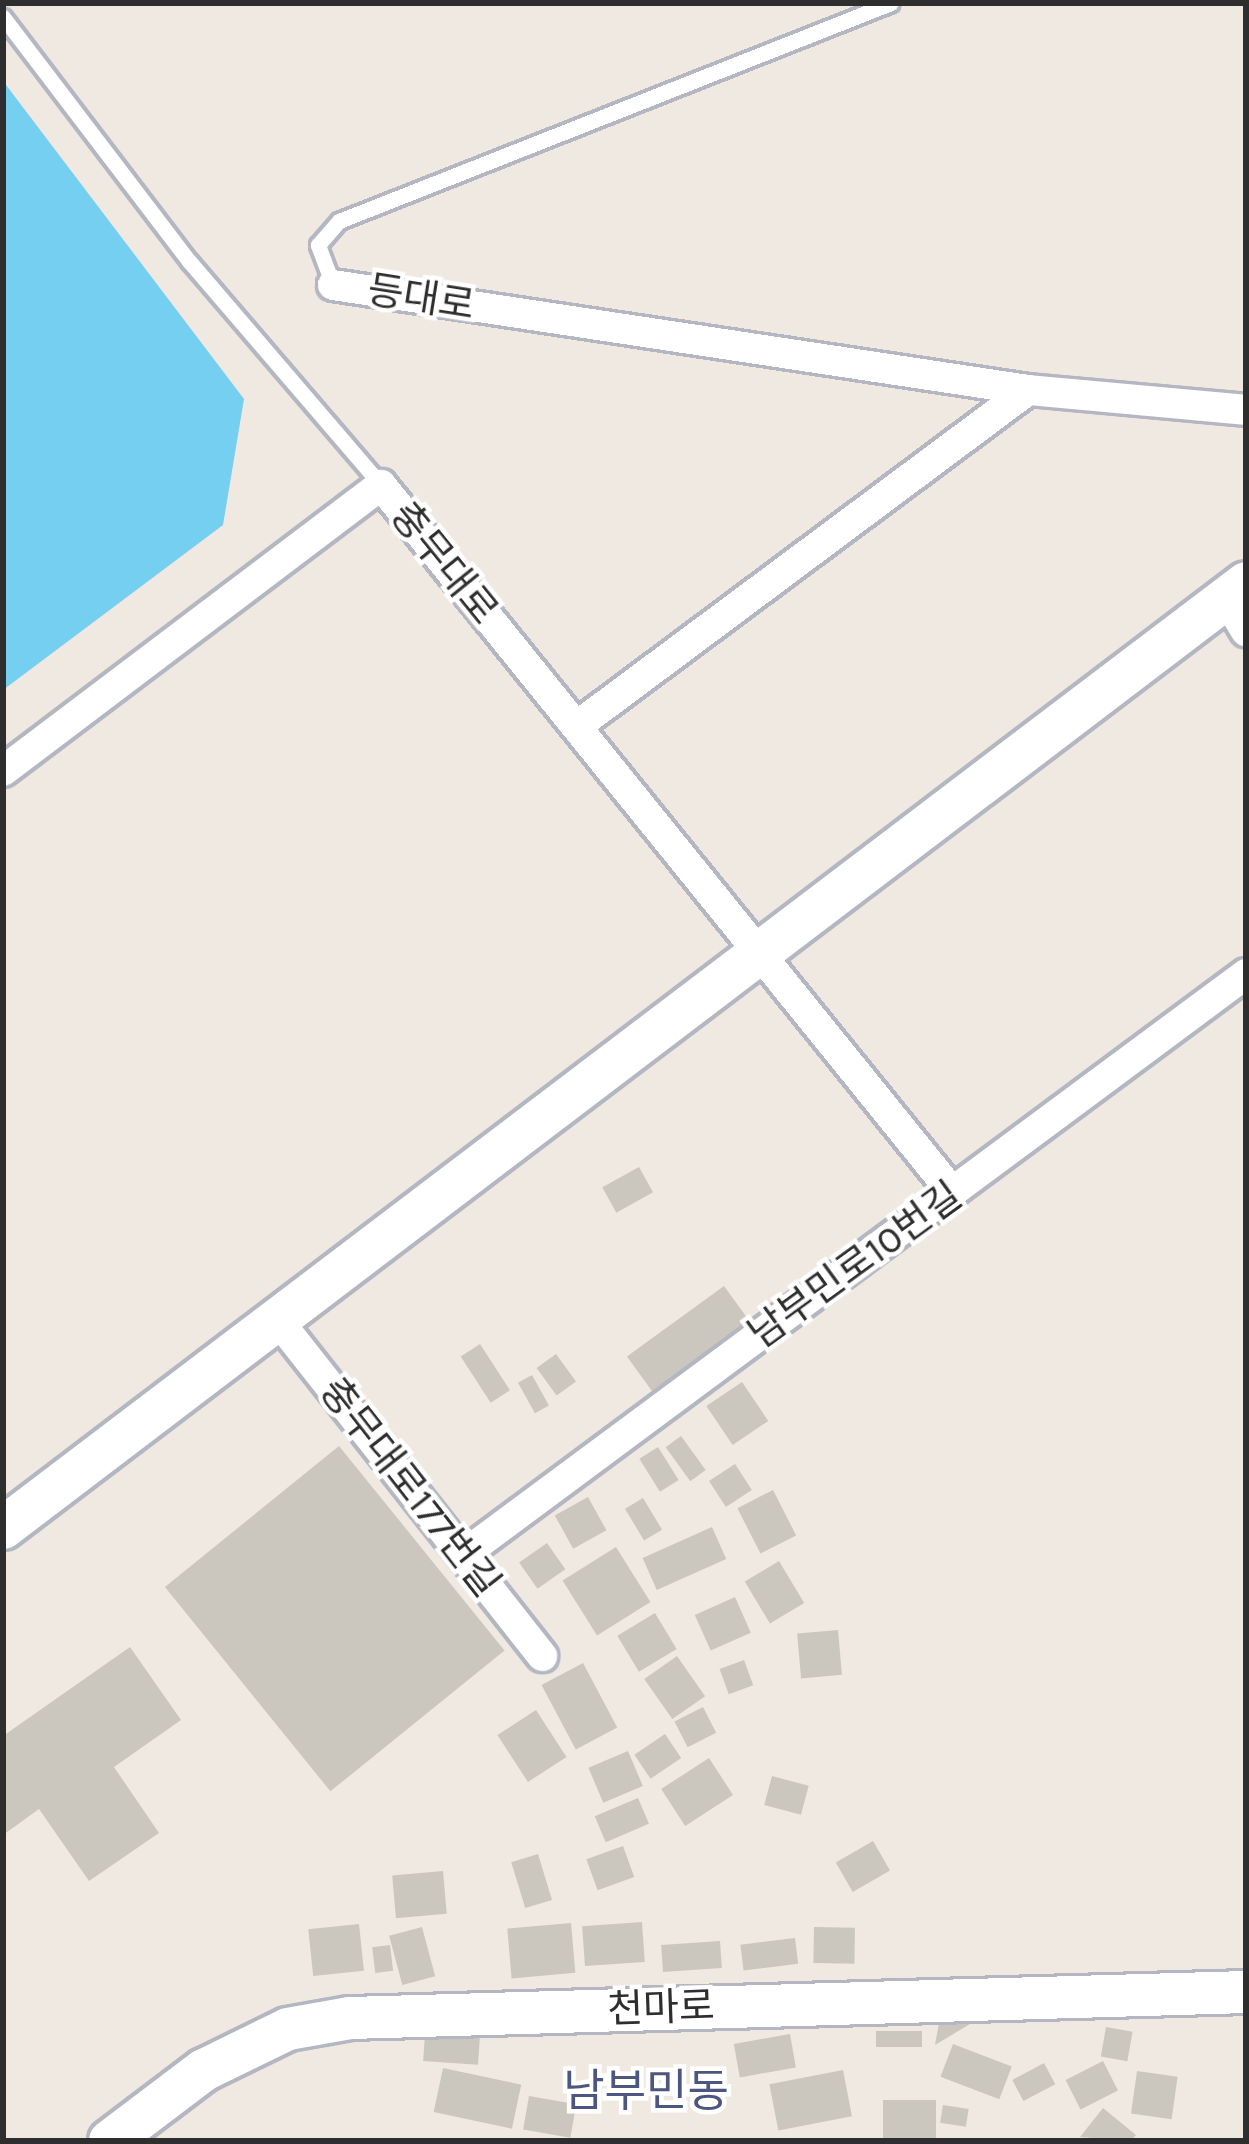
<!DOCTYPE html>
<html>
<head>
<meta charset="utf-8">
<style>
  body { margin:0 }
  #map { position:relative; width:1249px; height:2144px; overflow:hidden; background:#efe9e1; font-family:Karla,"Noto Sans KR",sans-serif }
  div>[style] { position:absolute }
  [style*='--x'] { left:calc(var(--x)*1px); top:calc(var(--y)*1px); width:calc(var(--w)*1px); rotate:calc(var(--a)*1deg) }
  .water>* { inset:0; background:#75cff0 }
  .building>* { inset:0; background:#cbc7bf; transform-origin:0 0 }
  .roads { filter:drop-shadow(3px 0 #b4b7c1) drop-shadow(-3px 0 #b4b7c1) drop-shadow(0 3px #b4b7c1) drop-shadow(0 -3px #b4b7c1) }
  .lane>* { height:15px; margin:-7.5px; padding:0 7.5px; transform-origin:7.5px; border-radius:7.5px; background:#fff }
  .street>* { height:30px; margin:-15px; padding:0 15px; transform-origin:15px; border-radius:15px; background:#fff }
  .secondary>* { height:42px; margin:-21px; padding:0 21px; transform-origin:21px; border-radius:21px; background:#fff }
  span { translate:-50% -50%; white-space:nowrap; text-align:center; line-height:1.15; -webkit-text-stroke:9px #fff; paint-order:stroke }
  .street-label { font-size:39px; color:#2e2e2e }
  .quarter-label { font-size:45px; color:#4d5680 }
  .frame { position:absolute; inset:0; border:6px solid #2e2e2e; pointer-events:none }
</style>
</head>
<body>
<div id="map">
  <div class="water">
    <i style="clip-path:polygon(3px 81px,244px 399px,223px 525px,3px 690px)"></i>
  </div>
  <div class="building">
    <i style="left:639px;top:1167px;width:29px;height:42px;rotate:61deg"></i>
    <i style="left:724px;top:1286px;width:59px;height:120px;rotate:54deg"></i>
    <i style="left:480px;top:1344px;width:55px;height:23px;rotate:57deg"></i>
    <i style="left:556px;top:1354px;width:34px;height:24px;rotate:54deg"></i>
    <i style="left:532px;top:1375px;width:35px;height:16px;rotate:61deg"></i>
    <i style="left:742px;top:1382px;width:47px;height:43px;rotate:56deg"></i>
    <i style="left:681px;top:1436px;width:42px;height:19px;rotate:54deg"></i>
    <i style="left:339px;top:1446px;width:263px;height:224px;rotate:51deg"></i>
    <i style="left:658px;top:1447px;width:39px;height:22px;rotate:58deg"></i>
    <i style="left:735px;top:1464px;width:31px;height:31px;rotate:57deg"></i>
    <i style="left:773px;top:1490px;width:51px;height:40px;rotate:63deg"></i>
    <i style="left:588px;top:1497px;width:38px;height:38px;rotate:61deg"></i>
    <i style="left:643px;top:1498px;width:37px;height:21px;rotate:59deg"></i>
    <i style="left:712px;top:1527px;width:35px;height:76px;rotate:66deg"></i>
    <i style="left:547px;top:1543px;width:32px;height:34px;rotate:55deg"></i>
    <i style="left:616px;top:1547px;width:65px;height:63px;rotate:58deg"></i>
    <i style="left:779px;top:1561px;width:49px;height:40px;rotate:59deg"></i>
    <i style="left:735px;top:1597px;width:39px;height:44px;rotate:66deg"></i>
    <i style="left:655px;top:1613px;width:42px;height:44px;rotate:59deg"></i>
    <i style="left:838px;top:1630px;width:45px;height:41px;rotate:85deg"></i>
    <i style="clip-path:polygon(130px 1647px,181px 1720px,114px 1767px,159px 1833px,89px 1881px,39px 1809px,3px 1835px,3px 1736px)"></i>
    <i style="left:677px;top:1656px;width:49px;height:40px;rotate:55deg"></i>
    <i style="left:744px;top:1660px;width:27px;height:26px;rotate:70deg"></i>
    <i style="left:583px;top:1663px;width:73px;height:47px;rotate:62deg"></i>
    <i style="left:703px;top:1707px;width:29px;height:32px;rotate:63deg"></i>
    <i style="left:536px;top:1710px;width:56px;height:46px;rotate:57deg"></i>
    <i style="left:665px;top:1734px;width:29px;height:37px;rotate:56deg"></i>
    <i style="left:628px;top:1751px;width:38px;height:43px;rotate:67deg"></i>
    <i style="left:709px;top:1758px;width:44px;height:57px;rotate:57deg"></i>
    <i style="left:772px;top:1776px;width:38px;height:30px;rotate:15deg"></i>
    <i style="left:638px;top:1798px;width:28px;height:47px;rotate:67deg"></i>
    <i style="left:873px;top:1841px;width:34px;height:43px;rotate:60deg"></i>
    <i style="left:623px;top:1846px;width:33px;height:39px;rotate:70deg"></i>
    <i style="left:538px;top:1854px;width:48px;height:28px;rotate:73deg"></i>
    <i style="left:443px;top:1871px;width:43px;height:51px;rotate:85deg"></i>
    <i style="left:642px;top:1922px;width:40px;height:60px;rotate:86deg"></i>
    <i style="left:571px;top:1923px;width:50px;height:64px;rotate:85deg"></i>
    <i style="left:359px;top:1924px;width:47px;height:51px;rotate:84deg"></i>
    <i style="left:422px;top:1927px;width:51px;height:34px;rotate:75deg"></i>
    <i style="left:814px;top:1927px;width:41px;height:36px;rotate:1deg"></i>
    <i style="left:795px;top:1938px;width:26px;height:55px;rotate:83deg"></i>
    <i style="left:720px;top:1941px;width:27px;height:59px;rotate:86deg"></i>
    <i style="left:390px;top:1945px;width:26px;height:18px;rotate:83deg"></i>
    <i style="clip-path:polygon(942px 2006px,975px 2021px,935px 2045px)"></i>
    <i style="left:1106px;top:2027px;width:27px;height:30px;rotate:10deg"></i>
    <i style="left:922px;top:2031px;width:16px;height:46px;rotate:90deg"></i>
    <i style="left:425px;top:2034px;width:55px;height:27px;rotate:4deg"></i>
    <i style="left:790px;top:2034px;width:34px;height:57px;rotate:80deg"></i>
    <i style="left:953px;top:2044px;width:63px;height:35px;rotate:21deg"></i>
    <i style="left:1103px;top:2061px;width:33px;height:42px;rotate:63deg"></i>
    <i style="left:1044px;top:2063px;width:24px;height:36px;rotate:62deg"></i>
    <i style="left:443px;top:2068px;width:80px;height:45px;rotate:12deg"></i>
    <i style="left:843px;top:2070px;width:47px;height:75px;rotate:79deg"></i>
    <i style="left:1137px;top:2071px;width:41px;height:43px;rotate:8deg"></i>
    <i style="left:529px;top:2096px;width:48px;height:34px;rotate:10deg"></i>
    <i style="left:883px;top:2100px;width:53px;height:41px"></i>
    <i style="left:943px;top:2105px;width:26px;height:18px;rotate:9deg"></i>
    <i style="clip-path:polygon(1103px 2108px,1136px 2135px,1131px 2141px,1080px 2137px)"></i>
  </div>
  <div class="roads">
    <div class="lane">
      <i style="--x:3;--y:17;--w:307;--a:52.7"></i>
      <i style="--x:189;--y:261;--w:295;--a:49.4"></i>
      <i style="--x:333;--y:285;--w:43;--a:-110.6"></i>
      <i style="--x:318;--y:245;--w:32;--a:-49"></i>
      <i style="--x:339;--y:221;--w:593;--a:-21.55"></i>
    </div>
    <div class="street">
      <i style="--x:333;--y:285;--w:703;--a:8.59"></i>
      <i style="--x:1028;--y:390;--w:219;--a:5.2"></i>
      <i style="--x:1226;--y:598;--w:39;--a:59"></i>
      <i style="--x:577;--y:726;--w:562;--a:-36.69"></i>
      <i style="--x:3;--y:771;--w:474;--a:-37.1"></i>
      <i style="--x:381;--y:485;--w:910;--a:51.06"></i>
      <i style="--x:277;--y:1319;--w:429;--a:51.8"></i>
      <i style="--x:463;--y:1555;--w:975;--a:-36.58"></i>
    </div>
    <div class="secondary">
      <i style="--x:3;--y:1528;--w:1561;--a:-37.24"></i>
      <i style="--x:110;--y:2141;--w:118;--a:-37.1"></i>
      <i style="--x:204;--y:2070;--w:93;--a:-26"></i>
      <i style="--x:288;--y:2029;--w:63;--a:-10.1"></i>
      <i style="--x:350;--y:2018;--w:896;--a:-1.66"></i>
    </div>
  </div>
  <div class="street-label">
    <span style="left:421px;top:298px;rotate:9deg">등대로</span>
    <span style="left:444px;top:563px;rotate:51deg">충무대로</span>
    <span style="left:855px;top:1265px;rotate:-36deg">남부민로10번길</span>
    <span style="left:410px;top:1487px;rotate:52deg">충무대로177번길</span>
    <span style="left:661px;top:2008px;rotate:-2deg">천마로</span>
  </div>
  <div class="quarter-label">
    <span style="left:646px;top:2092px">남부민동</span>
  </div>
  <div class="frame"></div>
</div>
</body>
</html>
